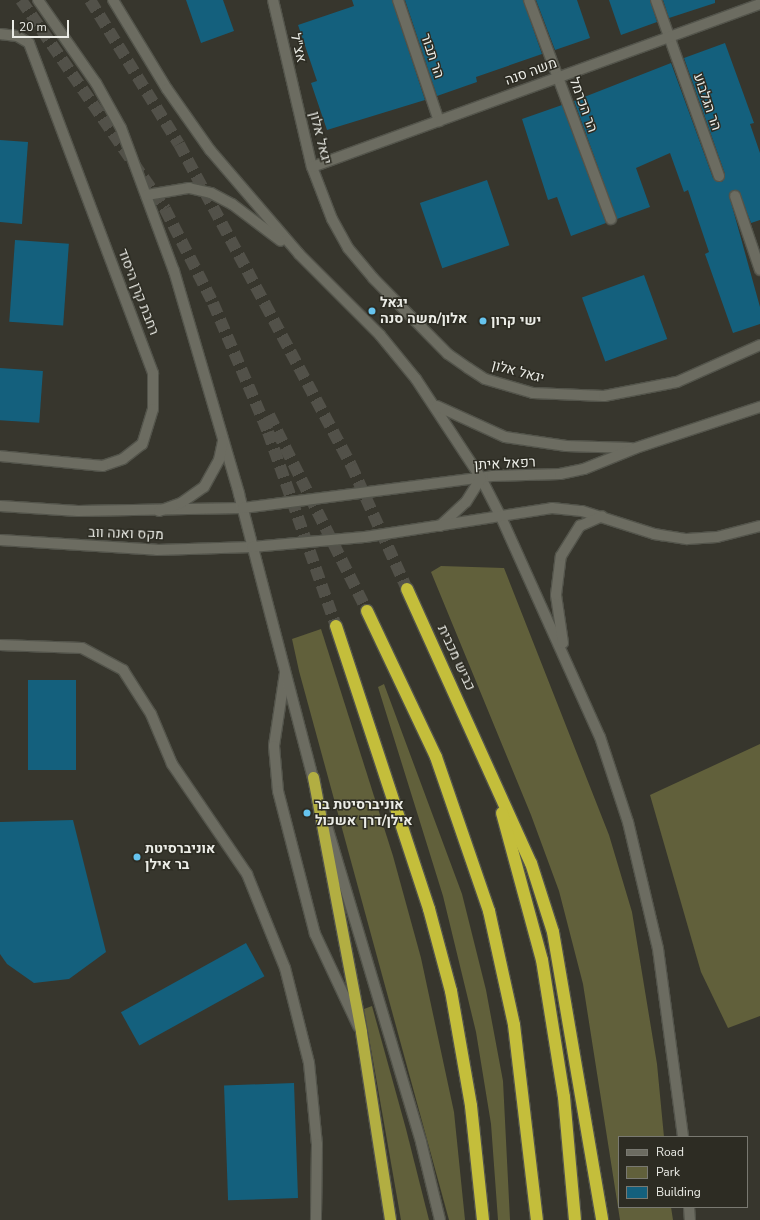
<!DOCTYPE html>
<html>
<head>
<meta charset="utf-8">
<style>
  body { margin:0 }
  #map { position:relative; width:760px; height:1220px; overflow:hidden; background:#37362d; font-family:"Nunito Sans",Heebo,sans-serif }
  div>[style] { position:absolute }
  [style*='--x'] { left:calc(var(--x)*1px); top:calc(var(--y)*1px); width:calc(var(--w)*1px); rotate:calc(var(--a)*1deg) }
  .green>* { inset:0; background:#61603b }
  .building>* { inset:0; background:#14607d; transform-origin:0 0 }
  .motorway-tunnel>* { height:12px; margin-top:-6px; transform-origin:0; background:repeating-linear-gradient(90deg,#525149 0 12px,transparent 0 18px) }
  .roads { filter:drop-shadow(1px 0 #53544b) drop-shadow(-1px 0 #53544b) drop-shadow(0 1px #53544b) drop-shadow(0 -1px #53544b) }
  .service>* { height:10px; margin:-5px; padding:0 5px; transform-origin:5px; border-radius:5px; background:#6c6c61 }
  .minor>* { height:10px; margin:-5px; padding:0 5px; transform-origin:5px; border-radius:5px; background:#6c6c61 }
  .tertiary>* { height:10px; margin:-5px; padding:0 5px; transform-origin:5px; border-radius:5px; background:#6c6c61 }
  .secondary>* { height:10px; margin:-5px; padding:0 5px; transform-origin:5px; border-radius:5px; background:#6c6c61 }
  .trunk>* { height:11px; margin:-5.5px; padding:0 5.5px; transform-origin:5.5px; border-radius:5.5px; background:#b2ae42 }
  .motorway>* { height:12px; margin:-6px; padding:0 6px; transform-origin:6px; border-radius:6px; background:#c4be3b }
  .dots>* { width:11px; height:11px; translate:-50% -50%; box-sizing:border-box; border:2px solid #2d2c23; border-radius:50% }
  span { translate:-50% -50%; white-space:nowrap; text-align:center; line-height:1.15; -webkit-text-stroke:3px #2d2c23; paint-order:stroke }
  .street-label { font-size:14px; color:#ebece6 }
  .poi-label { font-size:14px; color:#ebece6; font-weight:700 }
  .left { translate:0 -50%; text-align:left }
  .legend { position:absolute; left:618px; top:1136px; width:130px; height:72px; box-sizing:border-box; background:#2d2c23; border:1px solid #797971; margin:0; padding:5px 7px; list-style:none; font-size:12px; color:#ebece6 }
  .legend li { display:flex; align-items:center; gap:8px; height:20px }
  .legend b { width:20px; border:1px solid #797971 }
  .scale { position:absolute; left:12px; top:20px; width:57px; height:18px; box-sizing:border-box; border:2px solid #ebece6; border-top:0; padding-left:5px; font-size:12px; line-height:14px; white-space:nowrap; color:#ebece6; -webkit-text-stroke:3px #2d2c23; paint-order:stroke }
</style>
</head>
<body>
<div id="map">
  <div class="green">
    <i style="clip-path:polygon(441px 566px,504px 568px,609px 835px,632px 912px,657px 1064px,664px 1137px,619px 1137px,619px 1207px,671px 1207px,673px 1220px,620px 1220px,583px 984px,559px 891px,531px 815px,431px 572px)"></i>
    <i style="clip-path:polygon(321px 629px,393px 856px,421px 958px,454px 1112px,465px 1220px,449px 1220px,299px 671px,292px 639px)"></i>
    <i style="clip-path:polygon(384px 684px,462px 894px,486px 990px,503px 1081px,510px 1220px,498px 1220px,491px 1124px,476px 1032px,443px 896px,378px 687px)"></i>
    <i style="clip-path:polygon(760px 744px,760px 1016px,728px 1028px,701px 972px,650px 795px)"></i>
    <i style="clip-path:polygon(372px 1006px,406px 1129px,429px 1220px,401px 1220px,364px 1009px)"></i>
  </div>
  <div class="building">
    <i style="clip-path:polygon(186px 0,223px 0,234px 31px,201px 43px)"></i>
    <i style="clip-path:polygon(352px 0,392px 0,425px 100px,327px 130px,311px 83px,317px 81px,298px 25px,354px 6px)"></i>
    <i style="clip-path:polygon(405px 0,523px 0,542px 54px,476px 77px,477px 82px,437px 96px)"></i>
    <i style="clip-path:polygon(536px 0,577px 0,590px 38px,555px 50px)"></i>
    <i style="clip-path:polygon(609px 0,650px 0,657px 22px,621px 35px)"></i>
    <i style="clip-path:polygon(663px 0,715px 0,715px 3px,669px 18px)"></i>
    <i style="clip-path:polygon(725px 43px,754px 123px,750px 124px,760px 153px,760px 220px,751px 223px,739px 191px,733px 190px,729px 195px,760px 307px,760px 324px,733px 333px,705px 254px,709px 252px,688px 190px,684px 192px,670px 153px,636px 168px,650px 207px,617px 219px,574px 101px,671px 63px,713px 178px,722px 182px,725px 174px,684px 58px)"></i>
    <i style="clip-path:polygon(562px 105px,606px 223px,571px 236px,557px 197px,548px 200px,522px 119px)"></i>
    <i style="clip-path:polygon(0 140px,28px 142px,22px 224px,0 222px)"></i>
    <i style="left:487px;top:180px;width:69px;height:71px;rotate:71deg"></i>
    <i style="left:15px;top:240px;width:54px;height:82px;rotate:4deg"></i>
    <i style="left:644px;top:275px;width:68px;height:66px;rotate:70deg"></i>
    <i style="left:0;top:368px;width:43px;height:52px;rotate:4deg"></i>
    <i style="left:28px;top:680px;width:48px;height:90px"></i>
    <i style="clip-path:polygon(73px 820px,106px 952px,69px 979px,34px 983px,7px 964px,0 954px,0 822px)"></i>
    <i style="left:246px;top:943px;width:38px;height:143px;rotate:61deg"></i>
    <i style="left:294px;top:1083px;width:115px;height:70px;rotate:88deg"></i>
  </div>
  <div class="motorway-tunnel">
    <i style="--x:21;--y:0;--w:254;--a:55.4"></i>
    <i style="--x:165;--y:209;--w:106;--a:62.9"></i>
    <i style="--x:213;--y:303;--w:140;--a:66.9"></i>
    <i style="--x:268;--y:432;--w:206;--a:70.7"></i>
    <i style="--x:90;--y:0;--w:169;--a:58.3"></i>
    <i style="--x:179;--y:144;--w:182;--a:61.7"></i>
    <i style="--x:265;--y:304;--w:183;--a:61.9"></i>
    <i style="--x:351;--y:465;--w:136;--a:65.7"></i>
    <i style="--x:269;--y:415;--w:219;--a:63.4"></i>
  </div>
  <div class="roads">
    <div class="service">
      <i style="--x:285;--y:673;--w:74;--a:98.6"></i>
      <i style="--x:274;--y:746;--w:45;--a:84.9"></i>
      <i style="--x:278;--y:791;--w:148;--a:75.5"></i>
      <i style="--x:315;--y:934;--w:102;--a:64.9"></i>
    </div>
    <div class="minor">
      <i style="--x:273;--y:0;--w:171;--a:76.9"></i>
      <i style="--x:312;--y:167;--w:56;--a:69"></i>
      <i style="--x:332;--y:219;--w:33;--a:61"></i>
      <i style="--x:348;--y:248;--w:39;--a:50"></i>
      <i style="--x:373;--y:278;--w:107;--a:45.4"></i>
      <i style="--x:448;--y:354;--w:24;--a:35"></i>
      <i style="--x:468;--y:368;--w:20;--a:33"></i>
      <i style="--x:485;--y:379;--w:50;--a:16.3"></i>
      <i style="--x:533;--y:393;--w:71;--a:2.4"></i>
      <i style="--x:604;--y:396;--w:74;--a:-10.9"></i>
      <i style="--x:677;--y:382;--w:91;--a:-24"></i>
      <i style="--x:398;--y:0;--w:128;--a:71.3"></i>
      <i style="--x:529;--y:0;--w:234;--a:69.5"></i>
      <i style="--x:656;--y:0;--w:187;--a:70.3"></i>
      <i style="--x:0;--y:34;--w:17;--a:7"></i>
      <i style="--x:17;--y:36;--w:14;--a:30"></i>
      <i style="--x:29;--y:43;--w:353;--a:69.4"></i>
      <i style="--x:153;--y:373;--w:36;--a:90"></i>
      <i style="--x:153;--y:409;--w:37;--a:107"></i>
      <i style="--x:142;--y:444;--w:24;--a:142"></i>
      <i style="--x:123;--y:459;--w:21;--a:161"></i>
      <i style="--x:103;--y:466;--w:103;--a:-174.5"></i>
      <i style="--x:312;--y:167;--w:477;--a:-20"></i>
      <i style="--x:735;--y:196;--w:78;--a:71.3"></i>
      <i style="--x:0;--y:645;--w:82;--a:2.1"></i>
      <i style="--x:82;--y:648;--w:47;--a:28.2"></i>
      <i style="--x:123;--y:670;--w:52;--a:57.5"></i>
      <i style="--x:151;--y:714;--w:54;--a:67.2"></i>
      <i style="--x:172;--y:764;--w:133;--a:55.7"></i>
      <i style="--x:247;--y:874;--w:101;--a:68"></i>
      <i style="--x:285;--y:968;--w:98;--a:75.8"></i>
      <i style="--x:309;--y:1063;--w:81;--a:84.4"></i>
      <i style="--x:317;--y:1144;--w:76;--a:90.8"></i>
    </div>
    <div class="tertiary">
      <i style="--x:0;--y:506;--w:78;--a:3.7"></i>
      <i style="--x:78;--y:511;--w:165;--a:-1"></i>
      <i style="--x:0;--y:540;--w:157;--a:3.6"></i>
      <i style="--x:157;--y:550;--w:95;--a:-1.8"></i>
    </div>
    <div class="secondary">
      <i style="--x:38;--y:0;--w:101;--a:55.1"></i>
      <i style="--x:96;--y:83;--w:51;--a:60.9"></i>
      <i style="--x:121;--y:128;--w:153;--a:69.7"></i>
      <i style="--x:174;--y:271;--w:232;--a:73.7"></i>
      <i style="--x:239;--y:494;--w:301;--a:75.4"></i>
      <i style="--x:113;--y:0;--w:104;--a:58.8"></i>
      <i style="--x:167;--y:89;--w:75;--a:54.8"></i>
      <i style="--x:210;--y:150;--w:137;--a:49.4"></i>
      <i style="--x:299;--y:254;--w:115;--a:45"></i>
      <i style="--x:380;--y:335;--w:57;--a:50.7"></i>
      <i style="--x:416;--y:379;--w:118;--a:56.7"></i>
      <i style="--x:481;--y:478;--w:44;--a:62.9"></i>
      <i style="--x:501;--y:517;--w:241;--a:65.8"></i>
      <i style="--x:600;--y:737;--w:89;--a:71.8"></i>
      <i style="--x:628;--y:822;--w:130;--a:76.7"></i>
      <i style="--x:658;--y:949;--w:190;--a:82.4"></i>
      <i style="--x:147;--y:195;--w:43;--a:-9.5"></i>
      <i style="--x:189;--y:188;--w:23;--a:13"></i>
      <i style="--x:211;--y:193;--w:24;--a:28"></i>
      <i style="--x:232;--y:204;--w:61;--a:37.1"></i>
      <i style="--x:437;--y:406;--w:75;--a:24.5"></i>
      <i style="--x:505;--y:437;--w:62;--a:8.4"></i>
      <i style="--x:566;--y:446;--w:65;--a:1.8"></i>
      <i style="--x:243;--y:508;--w:251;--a:-7.3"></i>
      <i style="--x:492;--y:476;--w:68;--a:-1.7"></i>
      <i style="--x:560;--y:474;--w:25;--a:-12"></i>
      <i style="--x:584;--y:469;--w:56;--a:-22"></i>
      <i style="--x:636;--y:448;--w:131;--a:-18.3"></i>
      <i style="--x:159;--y:511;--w:23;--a:-20"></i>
      <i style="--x:181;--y:503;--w:28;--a:-35"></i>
      <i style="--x:204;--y:487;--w:31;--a:-61"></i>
      <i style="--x:219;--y:460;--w:19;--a:-78"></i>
      <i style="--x:440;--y:526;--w:35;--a:-43"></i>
      <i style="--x:466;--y:502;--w:28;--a:-58"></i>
      <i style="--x:252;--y:547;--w:113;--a:-5.1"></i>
      <i style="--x:365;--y:537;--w:189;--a:-8.8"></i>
      <i style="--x:552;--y:508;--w:30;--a:6"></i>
      <i style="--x:582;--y:511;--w:76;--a:17.7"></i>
      <i style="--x:654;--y:534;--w:33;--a:9"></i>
      <i style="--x:687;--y:539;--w:30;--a:-4"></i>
      <i style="--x:717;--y:537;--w:44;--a:-14.3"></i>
      <i style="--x:563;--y:643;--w:49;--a:-98.3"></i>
      <i style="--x:556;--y:595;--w:39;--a:-83"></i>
      <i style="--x:561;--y:556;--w:36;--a:-58"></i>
      <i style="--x:580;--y:526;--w:24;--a:-24"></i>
      <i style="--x:326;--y:823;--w:333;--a:73.4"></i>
      <i style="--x:421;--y:1142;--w:80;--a:76.3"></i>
      <i style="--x:689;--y:1207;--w:13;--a:86"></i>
    </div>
    <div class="trunk">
      <i style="--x:313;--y:777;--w:259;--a:79.3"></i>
      <i style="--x:361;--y:1032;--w:190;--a:81.2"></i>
    </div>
    <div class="motorway">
      <i style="--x:407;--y:589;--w:301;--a:65.7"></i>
      <i style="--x:531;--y:863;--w:72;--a:72.3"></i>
      <i style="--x:553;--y:932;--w:292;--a:80.3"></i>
      <i style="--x:367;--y:611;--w:161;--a:64.7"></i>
      <i style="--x:436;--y:757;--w:163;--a:71"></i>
      <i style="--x:489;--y:911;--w:117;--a:77.6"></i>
      <i style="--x:514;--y:1025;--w:196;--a:83.3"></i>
      <i style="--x:336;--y:626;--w:298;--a:71.8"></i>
      <i style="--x:429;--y:909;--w:85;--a:75"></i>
      <i style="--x:451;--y:991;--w:117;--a:80.1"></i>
      <i style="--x:471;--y:1106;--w:115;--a:84"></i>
      <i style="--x:502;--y:813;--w:152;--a:74.8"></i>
      <i style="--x:542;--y:960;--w:139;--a:80.9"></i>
      <i style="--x:564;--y:1097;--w:123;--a:84.9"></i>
    </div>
  </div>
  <div class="dots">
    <i style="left:372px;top:311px;background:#66c4ef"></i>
    <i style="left:483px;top:321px;background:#66c4ef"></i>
    <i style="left:307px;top:813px;background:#66c4ef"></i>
    <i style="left:137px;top:857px;background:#66c4ef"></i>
  </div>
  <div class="street-label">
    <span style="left:298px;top:48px;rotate:77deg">אצ"ל</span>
    <span style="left:432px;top:56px;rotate:71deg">הר תבור</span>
    <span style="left:531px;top:72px;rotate:-20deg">משה סנה</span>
    <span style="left:707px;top:102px;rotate:71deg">הר הגלבוע</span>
    <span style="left:583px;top:105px;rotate:70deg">הר הכרמל</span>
    <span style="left:320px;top:138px;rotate:76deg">יגאל אלון</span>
    <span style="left:138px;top:292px;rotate:69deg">רחבת קרן היסוד</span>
    <span style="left:518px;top:372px;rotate:15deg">יגאל אלון</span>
    <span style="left:505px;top:464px;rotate:-3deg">רפאל איתן</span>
    <span style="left:126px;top:534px;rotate:2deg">מקס ואנה ווב</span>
    <span style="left:456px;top:658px;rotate:65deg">כביש מכבית</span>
  </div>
  <div class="poi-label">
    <span class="left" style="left:380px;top:311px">יגאל<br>אלון/משה סנה</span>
    <span class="left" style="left:491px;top:321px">ישי קרון</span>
    <span class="left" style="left:315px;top:813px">אוניברסיטת בר<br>אילן/דרך אשכול</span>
    <span class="left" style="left:145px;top:857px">אוניברסיטת<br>בר אילן</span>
  </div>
  <ul class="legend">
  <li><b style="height:5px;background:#6c6c61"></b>Road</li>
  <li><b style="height:11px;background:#61603b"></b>Park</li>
  <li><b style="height:11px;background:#14607d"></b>Building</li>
  </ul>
  <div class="scale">20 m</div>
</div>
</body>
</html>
